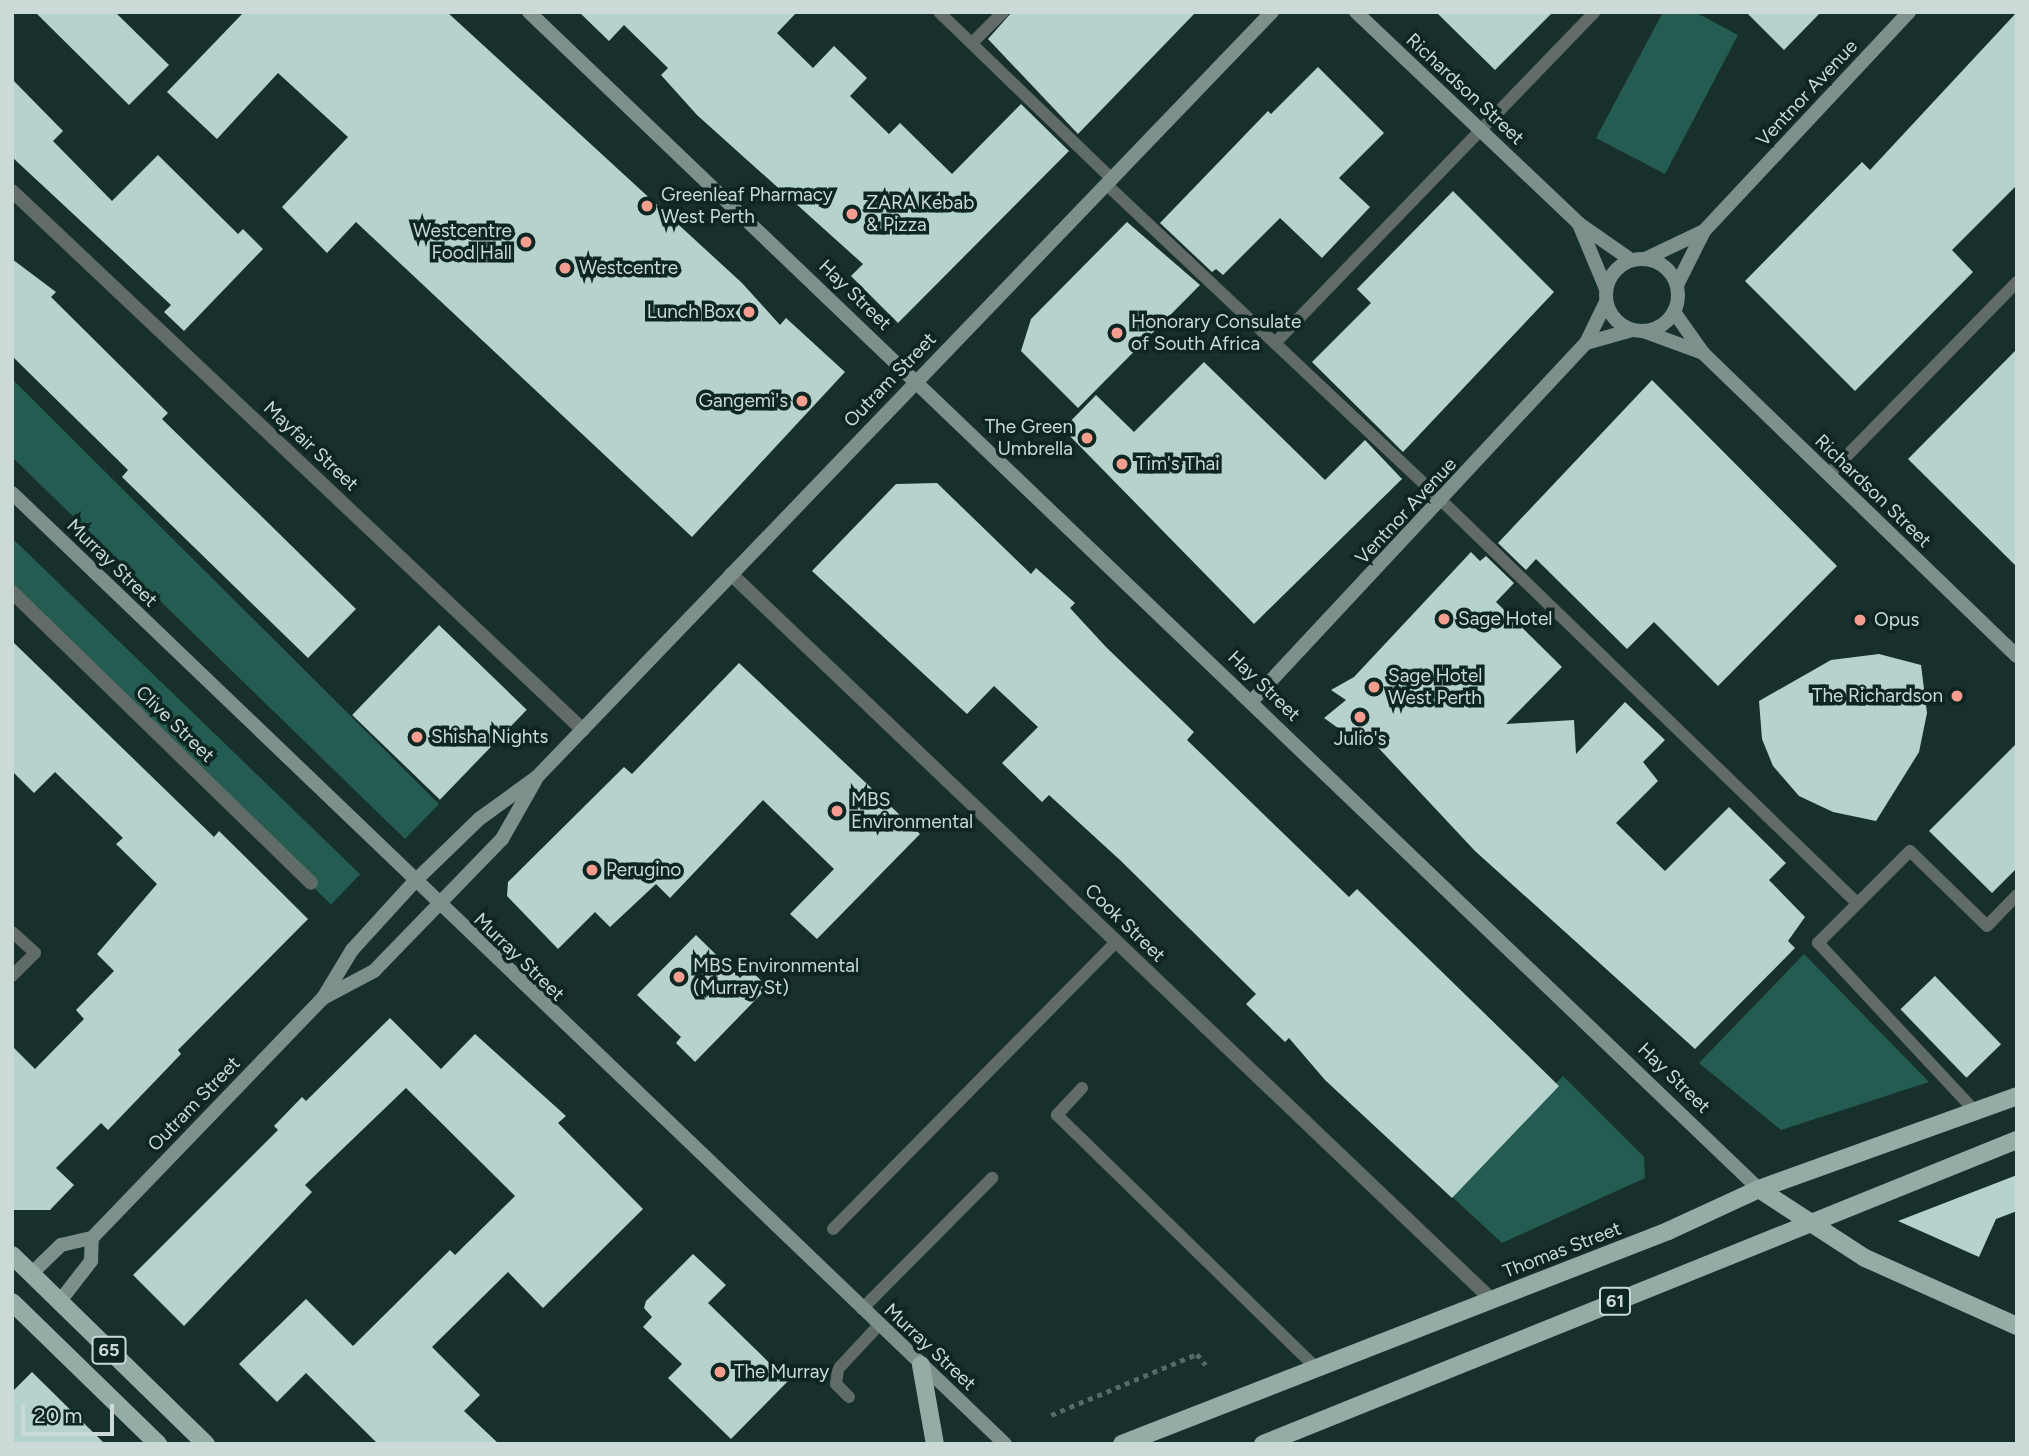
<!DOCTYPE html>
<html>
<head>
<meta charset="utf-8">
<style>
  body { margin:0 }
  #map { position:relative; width:2029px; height:1456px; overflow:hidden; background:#18302c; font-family:Figtree,sans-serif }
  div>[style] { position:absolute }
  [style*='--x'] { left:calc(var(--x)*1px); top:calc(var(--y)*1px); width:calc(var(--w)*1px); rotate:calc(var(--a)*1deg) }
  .green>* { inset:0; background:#245c52; transform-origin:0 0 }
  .building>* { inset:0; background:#b6d2cc; transform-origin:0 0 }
  .path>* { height:4.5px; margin-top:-2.25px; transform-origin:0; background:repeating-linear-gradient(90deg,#566b67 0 5px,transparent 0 10px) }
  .lane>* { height:12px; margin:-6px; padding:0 6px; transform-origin:6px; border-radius:6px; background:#616c69 }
  .street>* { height:14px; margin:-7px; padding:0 7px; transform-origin:7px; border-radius:7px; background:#616c69 }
  .secondary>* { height:14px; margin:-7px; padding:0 7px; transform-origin:7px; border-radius:7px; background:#7e908c }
  .secondary>.ring { margin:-7px; padding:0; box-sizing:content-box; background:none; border:14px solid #7e908c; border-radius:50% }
  .primary>* { height:18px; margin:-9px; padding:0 9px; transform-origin:9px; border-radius:9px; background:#95aca6 }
  .dots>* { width:19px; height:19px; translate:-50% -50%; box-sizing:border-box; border:4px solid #0e2622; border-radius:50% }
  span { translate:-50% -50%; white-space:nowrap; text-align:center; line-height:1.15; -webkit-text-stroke:7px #0e2622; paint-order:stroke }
  .shield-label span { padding:2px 5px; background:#0e2622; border:2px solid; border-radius:5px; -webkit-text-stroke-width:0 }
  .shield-label { font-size:18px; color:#ccdad7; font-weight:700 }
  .street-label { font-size:19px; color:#ccdad7 }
  .poi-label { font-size:19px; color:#ccdad7 }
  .left { translate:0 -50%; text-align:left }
  .right { translate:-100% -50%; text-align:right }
  .frame { position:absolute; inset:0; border:14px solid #ccdad7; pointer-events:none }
  .scale { position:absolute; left:21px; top:1404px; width:93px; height:32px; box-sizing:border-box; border:4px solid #ccdad7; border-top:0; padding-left:9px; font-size:21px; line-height:24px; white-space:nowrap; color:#ccdad7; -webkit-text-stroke:5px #0e2622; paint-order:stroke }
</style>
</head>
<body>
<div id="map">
  <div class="green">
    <i style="clip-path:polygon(1663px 12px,1695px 12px,1738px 35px,1665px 174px,1596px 138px)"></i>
    <i style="clip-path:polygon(12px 379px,439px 804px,405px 839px,12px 457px)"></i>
    <i style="left:12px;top:538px;width:484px;height:42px;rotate:44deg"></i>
    <i style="clip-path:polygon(1804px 954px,1929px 1082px,1781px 1130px,1699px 1063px)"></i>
    <i style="clip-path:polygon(1563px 1076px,1644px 1157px,1645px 1178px,1502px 1243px,1449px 1194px)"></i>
  </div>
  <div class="building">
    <i style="clip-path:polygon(35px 12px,115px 12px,169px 65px,129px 105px)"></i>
    <i style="clip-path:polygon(244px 12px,447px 12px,742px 283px,780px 325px,786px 318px,845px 372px,692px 537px,356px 222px,327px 253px,282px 207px,348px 137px,278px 73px,217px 139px,167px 92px)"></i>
    <i style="clip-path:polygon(579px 12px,797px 12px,777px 33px,813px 68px,834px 46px,867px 78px,850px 96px,889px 134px,900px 123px,952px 174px,1021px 104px,1069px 151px,898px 323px,851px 276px,863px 264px,697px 115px,661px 75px,668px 68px,624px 25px,609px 41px)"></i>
    <i style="clip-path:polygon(1012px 12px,1196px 12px,1078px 134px,988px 39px)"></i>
    <i style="clip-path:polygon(1436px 12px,1553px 12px,1495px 70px)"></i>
    <i style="clip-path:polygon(1746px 12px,1821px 12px,1784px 50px)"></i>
    <i style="clip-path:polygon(2017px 12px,2017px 185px,1952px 250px,1973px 272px,1855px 391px,1745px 281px,1862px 162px,1870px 170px)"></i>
    <i style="clip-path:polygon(1318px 67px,1384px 133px,1339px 178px,1370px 207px,1322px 258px,1280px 218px,1223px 275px,1216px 269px,1212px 272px,1160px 223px,1268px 111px,1271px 114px)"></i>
    <i style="clip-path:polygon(12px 79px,63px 131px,53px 141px,112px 201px,158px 155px,238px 234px,243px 229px,263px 249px,184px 331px,164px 312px,171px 305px,12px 157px)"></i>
    <i style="clip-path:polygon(1453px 191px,1554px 292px,1403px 452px,1312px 362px,1371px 303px,1357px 289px)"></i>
    <i style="clip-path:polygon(1127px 222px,1200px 285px,1078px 408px,1021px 351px,1031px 319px)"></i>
    <i style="clip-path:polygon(12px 259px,56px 292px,51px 297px,168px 413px,162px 419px,356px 609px,308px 658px,122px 477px,128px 470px,12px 356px)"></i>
    <i style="clip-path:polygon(2017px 349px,2017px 567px,1908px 459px)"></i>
    <i style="clip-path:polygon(1204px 362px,1325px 480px,1365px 440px,1402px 479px,1254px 624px,1063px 429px,1096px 395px,1134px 432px)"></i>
    <i style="clip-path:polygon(1652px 380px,1837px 566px,1718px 686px,1654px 622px,1627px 649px,1536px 559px,1526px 570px,1498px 543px)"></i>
    <i style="clip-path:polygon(937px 483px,1031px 574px,1036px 568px,1075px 603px,1070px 608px,1106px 647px,1194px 732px,1187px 740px,1349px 897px,1357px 889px,1559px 1086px,1452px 1198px,1325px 1080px,1289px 1038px,1285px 1042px,1246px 1004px,1256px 994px,1121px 861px,1049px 795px,1042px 802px,1002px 763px,1038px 727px,994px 686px,967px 714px,812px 571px,896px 484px)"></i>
    <i style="clip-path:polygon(1471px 552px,1480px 561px,1486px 556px,1514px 583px,1496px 602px,1562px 667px,1506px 724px,1574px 720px,1576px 754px,1625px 702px,1665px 740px,1643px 762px,1658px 781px,1616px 823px,1665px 871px,1729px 807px,1786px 863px,1769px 880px,1805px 917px,1788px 941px,1795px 948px,1695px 1049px,1475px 851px,1372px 741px,1366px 748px,1324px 718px,1346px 700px,1331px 690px,1354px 677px)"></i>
    <i style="left:439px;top:625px;width:122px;height:125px;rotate:44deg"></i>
    <i style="clip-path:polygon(12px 641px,214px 837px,219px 831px,308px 919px,178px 1050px,181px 1054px,108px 1130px,101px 1123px,56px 1168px,74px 1185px,50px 1210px,12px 1210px,12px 1046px,35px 1069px,84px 1019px,76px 1010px,114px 971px,97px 954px,157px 884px,116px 844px,123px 838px,55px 772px,34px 793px,12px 771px)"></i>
    <i style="clip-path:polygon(1879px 654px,1921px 665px,1927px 713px,1919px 752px,1876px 821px,1833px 812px,1799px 796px,1773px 766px,1762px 739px,1759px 701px,1831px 660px)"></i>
    <i style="clip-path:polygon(739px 663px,920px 834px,817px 939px,790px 914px,834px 869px,763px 800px,670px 898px,656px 884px,610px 927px,595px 912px,558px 949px,507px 896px,508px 882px,624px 767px,632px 774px)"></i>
    <i style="clip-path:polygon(2017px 743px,2017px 868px,1992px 893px,1929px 831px)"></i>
    <i style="clip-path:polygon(696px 935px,740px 978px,749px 969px,768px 987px,695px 1062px,676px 1043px,681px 1037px,637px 995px)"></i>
    <i style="left:1935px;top:976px;width:95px;height:48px;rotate:46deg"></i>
    <i style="clip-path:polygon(390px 1018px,441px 1069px,475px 1034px,566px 1116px,558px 1123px,643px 1209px,543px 1308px,508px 1272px,432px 1347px,480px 1395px,464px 1411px,499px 1444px,378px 1444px,306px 1373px,277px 1402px,239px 1364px,306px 1299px,353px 1346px,450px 1250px,455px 1255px,515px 1196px,406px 1088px,305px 1185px,312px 1192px,184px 1326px,133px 1275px,278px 1130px,274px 1126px,302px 1097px,306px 1101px)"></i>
    <i style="clip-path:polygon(2017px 1175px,2017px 1211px,1996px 1219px,1979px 1257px,1898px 1221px)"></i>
    <i style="clip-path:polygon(693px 1254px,726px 1285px,708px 1303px,788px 1381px,731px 1439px,668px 1378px,682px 1364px,643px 1327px,652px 1317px,644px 1308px,646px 1301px)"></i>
    <i style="clip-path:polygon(32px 1372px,105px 1444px,12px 1444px,12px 1392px)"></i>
  </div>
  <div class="path">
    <i style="--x:1051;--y:1415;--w:158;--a:-22.7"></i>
    <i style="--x:1197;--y:1354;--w:14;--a:51"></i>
  </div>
  <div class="lane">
    <i style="--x:939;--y:12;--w:239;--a:44"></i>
    <i style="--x:972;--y:43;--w:44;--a:-45"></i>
    <i style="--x:1106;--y:184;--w:462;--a:43.3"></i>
    <i style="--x:1442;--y:501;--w:578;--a:44.09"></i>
    <i style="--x:1275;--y:343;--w:460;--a:-46"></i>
    <i style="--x:1829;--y:474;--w:269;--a:-45.6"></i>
    <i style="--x:12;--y:932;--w:31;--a:42"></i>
    <i style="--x:35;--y:953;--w:33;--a:135"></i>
    <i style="--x:1082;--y:1088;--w:37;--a:133"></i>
    <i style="--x:1057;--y:1115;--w:358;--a:44.3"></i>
    <i style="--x:1974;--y:1110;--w:229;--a:-133"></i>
    <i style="--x:1818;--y:943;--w:130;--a:-45"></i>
    <i style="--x:1910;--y:851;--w:107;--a:44.2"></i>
    <i style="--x:1987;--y:926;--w:43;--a:-45.9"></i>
    <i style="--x:833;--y:1229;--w:404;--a:-45.4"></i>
    <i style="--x:862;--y:1309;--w:185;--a:-45.2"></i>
    <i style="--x:849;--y:1397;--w:18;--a:-135"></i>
    <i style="--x:836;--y:1384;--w:15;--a:-82"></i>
    <i style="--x:838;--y:1369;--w:60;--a:-47"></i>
  </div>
  <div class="street">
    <i style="--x:12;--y:191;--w:785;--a:43.35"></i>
    <i style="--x:731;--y:574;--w:1052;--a:43.65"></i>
    <i style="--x:12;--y:592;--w:417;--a:44.2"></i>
  </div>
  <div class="secondary">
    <i style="--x:529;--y:12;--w:1702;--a:43.74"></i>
    <i style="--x:1356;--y:12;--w:306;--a:43.5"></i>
    <i style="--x:1578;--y:223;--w:65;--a:34.9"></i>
    <i style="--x:1579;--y:224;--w:70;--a:67.4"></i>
    <i class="ring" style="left:1606px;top:259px;width:58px;height:58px"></i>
    <i style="--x:1645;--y:259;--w:65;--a:-25.4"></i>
    <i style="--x:1677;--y:285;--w:60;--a:-63.4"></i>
    <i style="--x:1704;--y:231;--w:300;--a:-46.9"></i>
    <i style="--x:1674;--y:312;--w:50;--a:54.7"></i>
    <i style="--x:1703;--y:353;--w:436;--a:44"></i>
    <i style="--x:1643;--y:331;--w:64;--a:20.1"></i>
    <i style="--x:1586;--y:343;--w:48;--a:-15.8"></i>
    <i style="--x:12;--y:493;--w:1375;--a:43.76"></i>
    <i style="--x:1251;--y:702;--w:491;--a:-47"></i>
    <i style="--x:1586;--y:343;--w:46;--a:-64"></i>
    <i style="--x:323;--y:998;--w:58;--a:-27.9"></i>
    <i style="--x:374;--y:971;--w:184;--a:-45.9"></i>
    <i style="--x:502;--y:839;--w:67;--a:-60.4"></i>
    <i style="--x:31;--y:1274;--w:42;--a:-44"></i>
    <i style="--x:61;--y:1245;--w:32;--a:-13"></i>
    <i style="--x:92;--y:1238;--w:333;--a:-46.1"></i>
    <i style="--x:323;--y:998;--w:56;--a:-58.9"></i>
    <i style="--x:352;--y:950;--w:92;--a:-47.6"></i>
    <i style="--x:414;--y:882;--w:91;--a:-44.1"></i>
    <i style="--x:479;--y:819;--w:72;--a:-35.9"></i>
    <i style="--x:537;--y:777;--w:1061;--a:-46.15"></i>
    <i style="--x:60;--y:1301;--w:51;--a:-52.2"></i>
    <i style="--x:91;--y:1261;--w:23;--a:-88"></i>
  </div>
  <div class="primary">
    <i style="--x:1759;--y:1189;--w:126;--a:33.1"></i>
    <i style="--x:1865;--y:1258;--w:167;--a:24.1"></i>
    <i style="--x:12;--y:1255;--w:271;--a:44.3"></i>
    <i style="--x:12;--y:1302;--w:204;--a:44.2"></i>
    <i style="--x:921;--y:1365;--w:80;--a:80"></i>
    <i style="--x:1122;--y:1444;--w:586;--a:-21.31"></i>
    <i style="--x:1668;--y:1231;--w:100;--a:-24.8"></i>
    <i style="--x:1759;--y:1189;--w:274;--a:-19.8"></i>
    <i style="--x:1263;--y:1444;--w:813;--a:-21.96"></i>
  </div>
  <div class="dots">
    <i style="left:647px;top:206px;background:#f59d8f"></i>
    <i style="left:852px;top:214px;background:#f59d8f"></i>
    <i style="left:526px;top:242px;background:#f59d8f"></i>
    <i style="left:565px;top:268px;background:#f59d8f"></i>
    <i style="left:749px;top:312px;background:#f59d8f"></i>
    <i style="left:1117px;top:333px;background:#f59d8f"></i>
    <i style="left:802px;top:401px;background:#f59d8f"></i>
    <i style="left:1087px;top:438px;background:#f59d8f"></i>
    <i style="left:1122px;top:464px;background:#f59d8f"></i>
    <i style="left:1444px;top:619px;background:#f59d8f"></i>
    <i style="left:1860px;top:620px;background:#f59d8f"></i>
    <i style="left:1374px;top:687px;background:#f59d8f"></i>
    <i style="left:1957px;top:696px;background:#f59d8f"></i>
    <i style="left:1360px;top:717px;background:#f59d8f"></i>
    <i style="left:417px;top:737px;background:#f59d8f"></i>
    <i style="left:837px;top:811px;background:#f59d8f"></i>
    <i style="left:592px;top:870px;background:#f59d8f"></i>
    <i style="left:679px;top:977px;background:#f59d8f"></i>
    <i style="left:720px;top:1372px;background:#f59d8f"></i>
  </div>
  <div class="shield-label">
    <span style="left:1615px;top:1301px">61</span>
    <span style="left:109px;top:1350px">65</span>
  </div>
  <div class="street-label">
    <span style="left:1465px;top:89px;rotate:43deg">Richardson Street</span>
    <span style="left:1807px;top:93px;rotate:-47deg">Ventnor Avenue</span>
    <span style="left:855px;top:295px;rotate:44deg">Hay Street</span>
    <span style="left:890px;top:380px;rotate:-46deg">Outram Street</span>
    <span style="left:311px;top:446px;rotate:43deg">Mayfair Street</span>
    <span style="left:1873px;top:491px;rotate:44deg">Richardson Street</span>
    <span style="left:1406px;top:511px;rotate:-47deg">Ventnor Avenue</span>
    <span style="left:112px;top:563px;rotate:44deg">Murray Street</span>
    <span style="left:1264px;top:686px;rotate:44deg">Hay Street</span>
    <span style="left:175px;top:724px;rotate:44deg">Clive Street</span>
    <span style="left:1125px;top:923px;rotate:44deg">Cook Street</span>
    <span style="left:519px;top:957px;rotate:44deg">Murray Street</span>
    <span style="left:1674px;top:1078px;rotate:44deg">Hay Street</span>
    <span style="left:194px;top:1104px;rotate:-46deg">Outram Street</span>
    <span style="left:1562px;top:1250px;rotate:-21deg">Thomas Street</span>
    <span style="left:930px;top:1347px;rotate:43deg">Murray Street</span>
  </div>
  <div class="poi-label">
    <span class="left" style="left:661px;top:206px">Greenleaf Pharmacy<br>West Perth</span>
    <span class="left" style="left:866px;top:214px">ZARA Kebab<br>&amp; Pizza</span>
    <span class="right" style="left:512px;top:242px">Westcentre<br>Food Hall</span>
    <span class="left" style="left:579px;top:268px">Westcentre</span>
    <span class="right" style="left:735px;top:312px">Lunch Box</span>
    <span class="left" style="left:1131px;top:333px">Honorary Consulate<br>of South Africa</span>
    <span class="right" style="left:788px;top:401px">Gangemi's</span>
    <span class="right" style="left:1073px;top:438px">The Green<br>Umbrella</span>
    <span class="left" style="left:1136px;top:464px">Tim's Thai</span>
    <span class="left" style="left:1458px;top:619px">Sage Hotel</span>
    <span class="left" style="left:1874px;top:620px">Opus</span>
    <span class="left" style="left:1388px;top:687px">Sage Hotel<br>West Perth</span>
    <span class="right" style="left:1943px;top:696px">The Richardson</span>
    <span class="left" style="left:431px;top:737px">Shisha Nights</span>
    <span style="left:1360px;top:739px">Julio's</span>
    <span class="left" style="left:851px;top:811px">MBS<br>Environmental</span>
    <span class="left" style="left:606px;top:870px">Perugino</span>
    <span class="left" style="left:693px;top:977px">MBS Environmental<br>(Murray St)</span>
    <span class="left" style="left:734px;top:1372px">The Murray</span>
  </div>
  <div class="frame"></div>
  <div class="scale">20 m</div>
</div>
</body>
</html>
